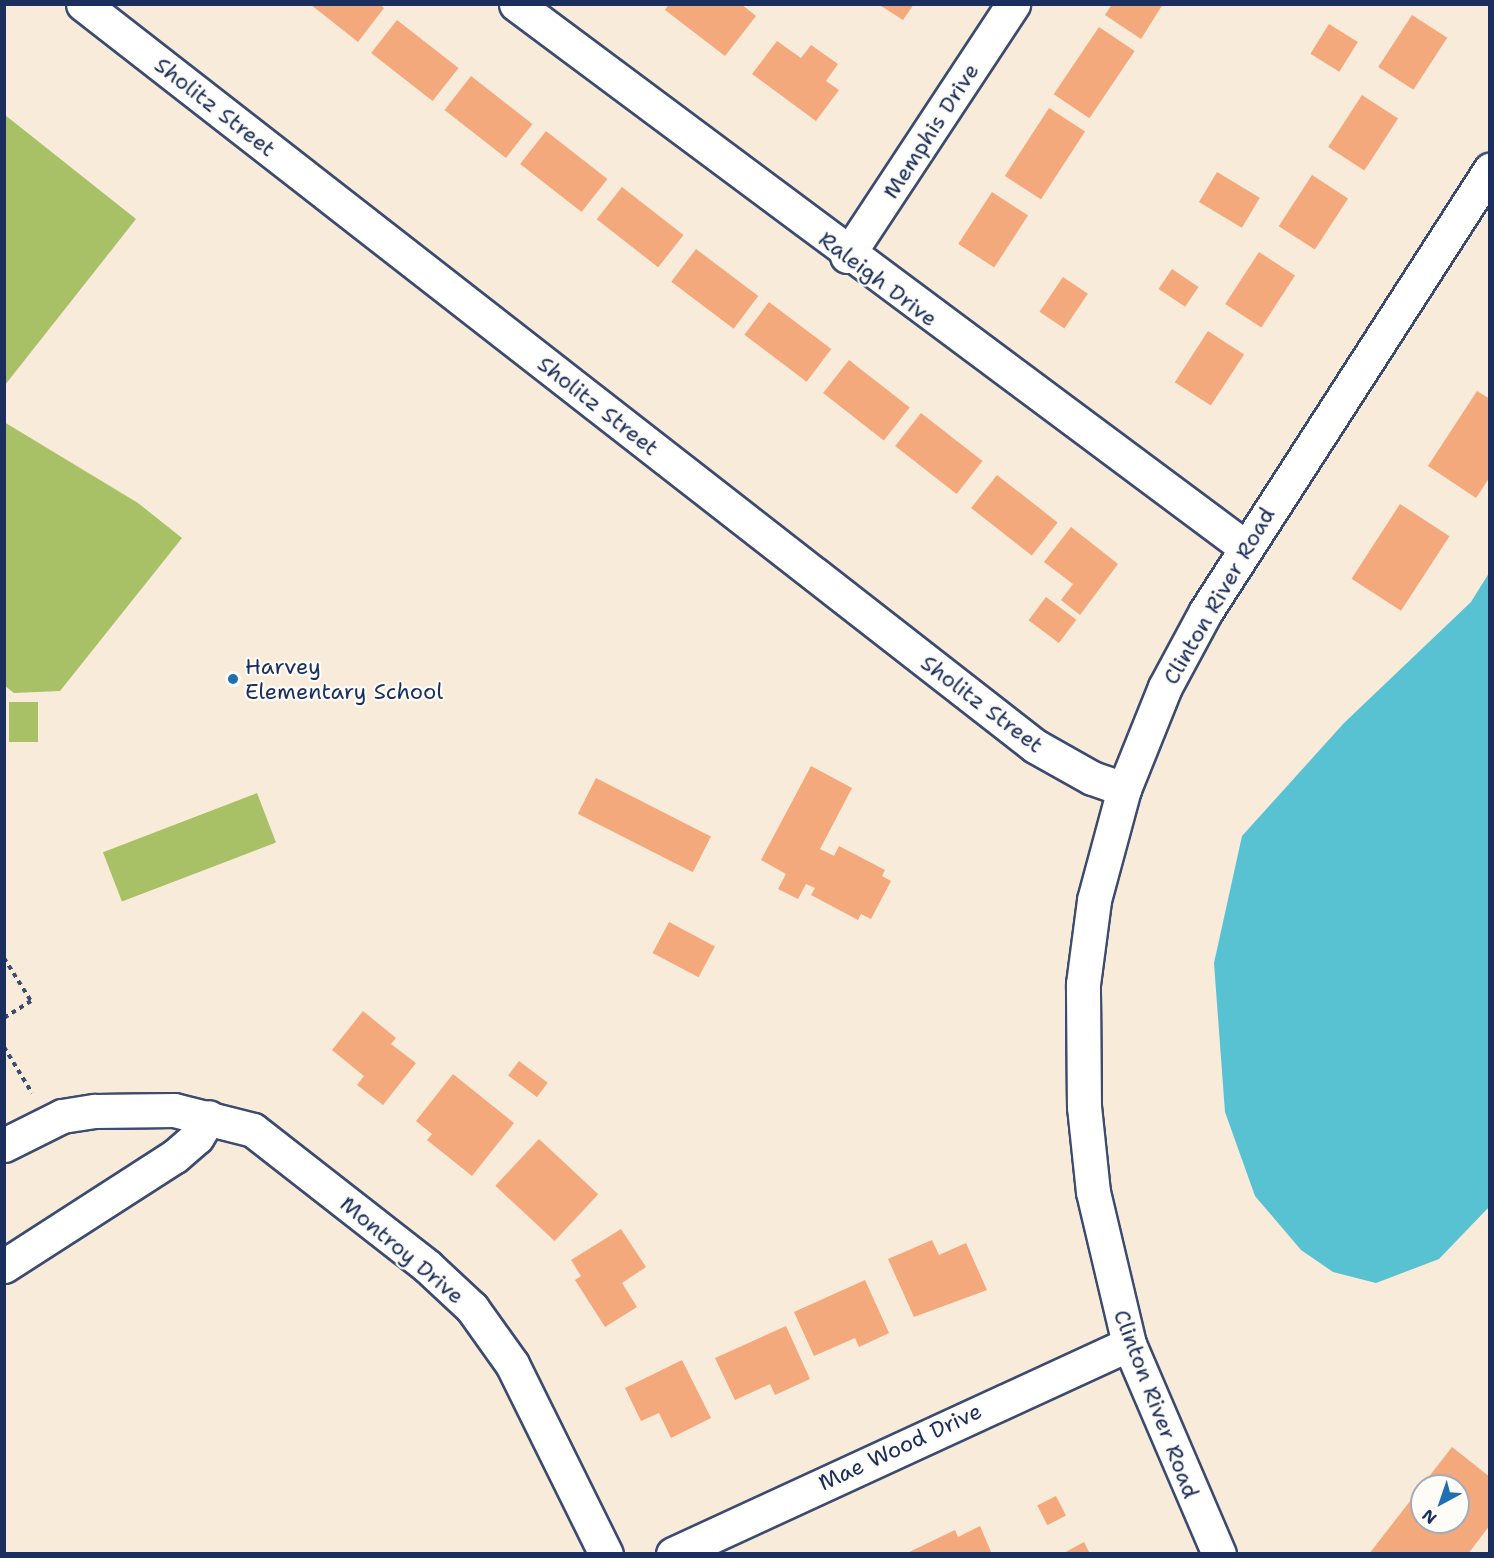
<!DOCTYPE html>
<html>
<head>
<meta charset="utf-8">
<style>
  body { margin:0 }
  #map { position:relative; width:1494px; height:1558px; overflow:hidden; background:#f8ebd9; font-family:"Shantell Sans",sans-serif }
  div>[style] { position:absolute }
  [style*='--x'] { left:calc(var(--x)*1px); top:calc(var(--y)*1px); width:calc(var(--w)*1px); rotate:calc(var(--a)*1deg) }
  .green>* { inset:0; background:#a8c066; transform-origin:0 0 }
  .water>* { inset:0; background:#58c2d3 }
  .building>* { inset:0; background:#f4a97d; transform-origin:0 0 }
  .path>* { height:4px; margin-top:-2px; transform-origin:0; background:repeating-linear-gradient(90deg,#3c4b70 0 4.5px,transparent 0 9px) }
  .roads { filter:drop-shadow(2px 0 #3c4b70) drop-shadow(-2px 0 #3c4b70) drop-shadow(0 2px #3c4b70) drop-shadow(0 -2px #3c4b70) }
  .minor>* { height:33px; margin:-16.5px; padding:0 16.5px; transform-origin:16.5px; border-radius:16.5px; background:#fff }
  .dots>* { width:16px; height:16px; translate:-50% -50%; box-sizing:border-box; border:3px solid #fdfcf7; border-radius:50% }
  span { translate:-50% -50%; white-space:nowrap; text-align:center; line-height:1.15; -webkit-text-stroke:4.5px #fdfcf7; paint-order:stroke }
  .street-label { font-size:22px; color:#1b2f5e }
  .poi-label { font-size:22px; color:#1b2f5e }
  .left { translate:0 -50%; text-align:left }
  .frame { position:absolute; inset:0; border:6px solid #1b2f5e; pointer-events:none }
  .north { position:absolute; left:1410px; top:1474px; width:60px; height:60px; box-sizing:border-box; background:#fdfcf7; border:2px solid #a3aaba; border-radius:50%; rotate:220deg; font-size:16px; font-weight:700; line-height:24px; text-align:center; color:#1b2f5e }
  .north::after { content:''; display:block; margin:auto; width:21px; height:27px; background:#1f6fb2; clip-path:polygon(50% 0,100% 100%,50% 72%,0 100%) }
</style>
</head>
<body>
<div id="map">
  <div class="green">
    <i style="clip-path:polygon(5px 115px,136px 219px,5px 385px)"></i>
    <i style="clip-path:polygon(4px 422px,138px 503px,182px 538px,60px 691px,14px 693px,5px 686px)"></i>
    <i style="left:9px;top:702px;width:29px;height:40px"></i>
    <i style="left:257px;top:793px;width:53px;height:165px;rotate:69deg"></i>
  </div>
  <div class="water">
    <i style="clip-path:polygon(1489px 573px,1489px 1207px,1439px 1259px,1376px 1283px,1333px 1272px,1301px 1250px,1255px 1196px,1225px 1112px,1214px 963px,1242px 836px,1344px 723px,1471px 602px)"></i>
  </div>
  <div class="building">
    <i style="clip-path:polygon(310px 4px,379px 4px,384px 8px,358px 42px)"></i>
    <i style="clip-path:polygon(669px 4px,741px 4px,756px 16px,725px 56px,665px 10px)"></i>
    <i style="clip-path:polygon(878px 4px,914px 4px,903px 20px)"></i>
    <i style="clip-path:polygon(1112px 4px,1163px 4px,1141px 39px,1105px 15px)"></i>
    <i style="left:1412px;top:15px;width:42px;height:62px;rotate:33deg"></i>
    <i style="left:397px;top:20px;width:78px;height:42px;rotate:38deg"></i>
    <i style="left:1329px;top:24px;width:34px;height:35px;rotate:32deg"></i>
    <i style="left:1099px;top:27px;width:43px;height:81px;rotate:34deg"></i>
    <i style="clip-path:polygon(777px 41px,801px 58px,811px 45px,838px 64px,826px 81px,839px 90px,816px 121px,752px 74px)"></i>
    <i style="left:471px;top:76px;width:78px;height:43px;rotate:38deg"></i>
    <i style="left:1362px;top:95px;width:43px;height:62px;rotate:33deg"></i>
    <i style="left:1049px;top:108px;width:43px;height:81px;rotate:33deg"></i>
    <i style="left:546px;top:131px;width:78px;height:42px;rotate:38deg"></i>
    <i style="left:1217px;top:172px;width:50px;height:35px;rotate:31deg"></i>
    <i style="left:1312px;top:175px;width:43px;height:61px;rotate:33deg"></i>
    <i style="left:622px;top:187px;width:78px;height:41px;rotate:38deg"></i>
    <i style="left:992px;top:192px;width:43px;height:62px;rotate:33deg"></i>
    <i style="left:696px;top:249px;width:78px;height:41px;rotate:37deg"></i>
    <i style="left:1259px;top:252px;width:43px;height:62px;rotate:33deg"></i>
    <i style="left:1172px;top:269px;width:32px;height:24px;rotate:34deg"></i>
    <i style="left:1063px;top:277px;width:30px;height:42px;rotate:34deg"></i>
    <i style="left:769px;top:302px;width:78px;height:41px;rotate:37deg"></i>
    <i style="left:1208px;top:331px;width:43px;height:61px;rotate:33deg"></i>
    <i style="left:849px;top:360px;width:77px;height:42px;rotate:38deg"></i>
    <i style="clip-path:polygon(1477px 391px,1490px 399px,1490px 477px,1476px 498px,1428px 466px)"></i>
    <i style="left:921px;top:413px;width:78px;height:42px;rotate:38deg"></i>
    <i style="left:997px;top:475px;width:77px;height:42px;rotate:38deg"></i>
    <i style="left:1400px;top:504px;width:59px;height:89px;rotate:33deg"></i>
    <i style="clip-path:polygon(1071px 527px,1118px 564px,1080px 615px,1061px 600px,1073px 584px,1044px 562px)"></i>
    <i style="left:1046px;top:597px;width:38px;height:29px;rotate:37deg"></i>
    <i style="clip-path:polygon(811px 766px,852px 788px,820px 849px,834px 856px,839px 846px,885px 870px,882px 876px,891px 881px,871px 919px,861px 914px,858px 920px,811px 895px,815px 888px,806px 884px,798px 899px,778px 889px,786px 874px,761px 860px)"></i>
    <i style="left:596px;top:778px;width:129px;height:40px;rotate:27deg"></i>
    <i style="left:669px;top:922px;width:52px;height:35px;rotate:28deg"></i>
    <i style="clip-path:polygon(363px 1011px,396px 1038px,391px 1044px,416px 1063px,383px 1105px,357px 1085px,364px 1076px,332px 1050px)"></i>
    <i style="left:519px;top:1061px;width:36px;height:18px;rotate:37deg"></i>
    <i style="clip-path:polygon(453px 1074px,514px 1123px,472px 1176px,427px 1140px,432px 1134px,416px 1121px)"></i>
    <i style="left:539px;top:1139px;width:81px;height:64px;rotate:43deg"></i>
    <i style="clip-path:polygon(621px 1229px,646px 1267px,622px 1283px,637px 1307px,605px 1327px,575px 1280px,581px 1276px,571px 1260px)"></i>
    <i style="clip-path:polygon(932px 1240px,939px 1255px,966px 1243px,987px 1290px,914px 1317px,888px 1259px)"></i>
    <i style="clip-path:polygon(865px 1280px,889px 1333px,859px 1347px,855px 1338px,814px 1356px,794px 1312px)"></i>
    <i style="clip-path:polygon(786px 1326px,810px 1379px,775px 1395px,770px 1384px,735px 1400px,715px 1358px)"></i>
    <i style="clip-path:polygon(682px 1360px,711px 1418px,671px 1438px,659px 1413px,641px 1421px,625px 1388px)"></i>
    <i style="clip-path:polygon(evenodd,1452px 1447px,1490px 1477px,1490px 1525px,1468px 1554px,1369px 1554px,1452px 1447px,1422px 1486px,1458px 1486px,1458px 1522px,1422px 1522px,1422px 1486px)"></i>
    <i style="left:1056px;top:1496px;width:22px;height:21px;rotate:63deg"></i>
    <i style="clip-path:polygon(980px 1526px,992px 1554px,905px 1554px,955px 1530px,958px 1537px)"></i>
    <i style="clip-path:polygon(1084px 1542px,1090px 1554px,1062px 1554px)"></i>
  </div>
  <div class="path">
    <i style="--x:4;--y:958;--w:51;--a:57.9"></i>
    <i style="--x:31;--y:1001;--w:32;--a:148"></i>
    <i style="--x:4;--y:1047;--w:54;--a:58.7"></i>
  </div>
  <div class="roads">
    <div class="minor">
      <i style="--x:83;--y:4;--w:1207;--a:37.93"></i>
      <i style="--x:1035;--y:746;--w:65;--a:29.3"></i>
      <i style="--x:1092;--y:778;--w:34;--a:19"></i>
      <i style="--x:516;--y:4;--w:909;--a:36.68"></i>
      <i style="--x:847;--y:256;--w:302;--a:-56.6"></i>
      <i style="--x:4;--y:1145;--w:65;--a:-26.6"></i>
      <i style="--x:62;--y:1116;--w:33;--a:-9"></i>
      <i style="--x:95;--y:1111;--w:79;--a:-0.7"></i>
      <i style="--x:174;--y:1110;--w:81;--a:14.2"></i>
      <i style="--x:253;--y:1130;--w:221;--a:38"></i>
      <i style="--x:427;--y:1266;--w:62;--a:43"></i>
      <i style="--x:472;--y:1308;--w:69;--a:54.5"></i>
      <i style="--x:512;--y:1364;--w:212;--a:63.7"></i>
      <i style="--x:4;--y:1266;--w:203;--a:-32.8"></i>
      <i style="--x:175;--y:1156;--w:29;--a:-41"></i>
      <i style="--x:197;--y:1137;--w:23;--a:-59"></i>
      <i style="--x:673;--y:1554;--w:502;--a:-24.73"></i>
      <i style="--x:1219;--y:1554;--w:228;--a:-113.2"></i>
      <i style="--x:1129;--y:1344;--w:156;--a:-103.3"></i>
      <i style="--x:1093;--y:1192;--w:85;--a:-96"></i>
      <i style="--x:1084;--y:1107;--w:123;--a:-90.5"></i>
      <i style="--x:1083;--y:984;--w:85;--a:-82.5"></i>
      <i style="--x:1094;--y:900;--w:115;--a:-74.9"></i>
      <i style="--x:1124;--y:789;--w:110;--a:-68.1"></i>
      <i style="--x:1165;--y:687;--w:86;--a:-61.7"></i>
      <i style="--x:1206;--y:611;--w:525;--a:-57.22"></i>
    </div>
  </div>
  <div class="dots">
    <i style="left:233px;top:679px;background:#1f6fb2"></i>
  </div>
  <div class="street-label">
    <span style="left:215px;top:107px;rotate:38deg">Sholitz Street</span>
    <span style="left:931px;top:131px;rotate:-57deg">Memphis Drive</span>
    <span style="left:878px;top:279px;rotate:37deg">Raleigh Drive</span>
    <span style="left:598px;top:406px;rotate:38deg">Sholitz Street</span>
    <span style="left:1219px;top:596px;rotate:-60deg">Clinton River Road</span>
    <span style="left:982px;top:704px;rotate:37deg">Sholitz Street</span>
    <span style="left:402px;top:1250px;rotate:40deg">Montroy Drive</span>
    <span style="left:1156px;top:1404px;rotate:69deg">Clinton River Road</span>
    <span style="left:900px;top:1447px;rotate:-25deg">Mae Wood Drive</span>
  </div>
  <div class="poi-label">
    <span class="left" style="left:245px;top:679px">Harvey<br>Elementary School</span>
  </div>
  <div class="frame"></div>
  <div class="north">N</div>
</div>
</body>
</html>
